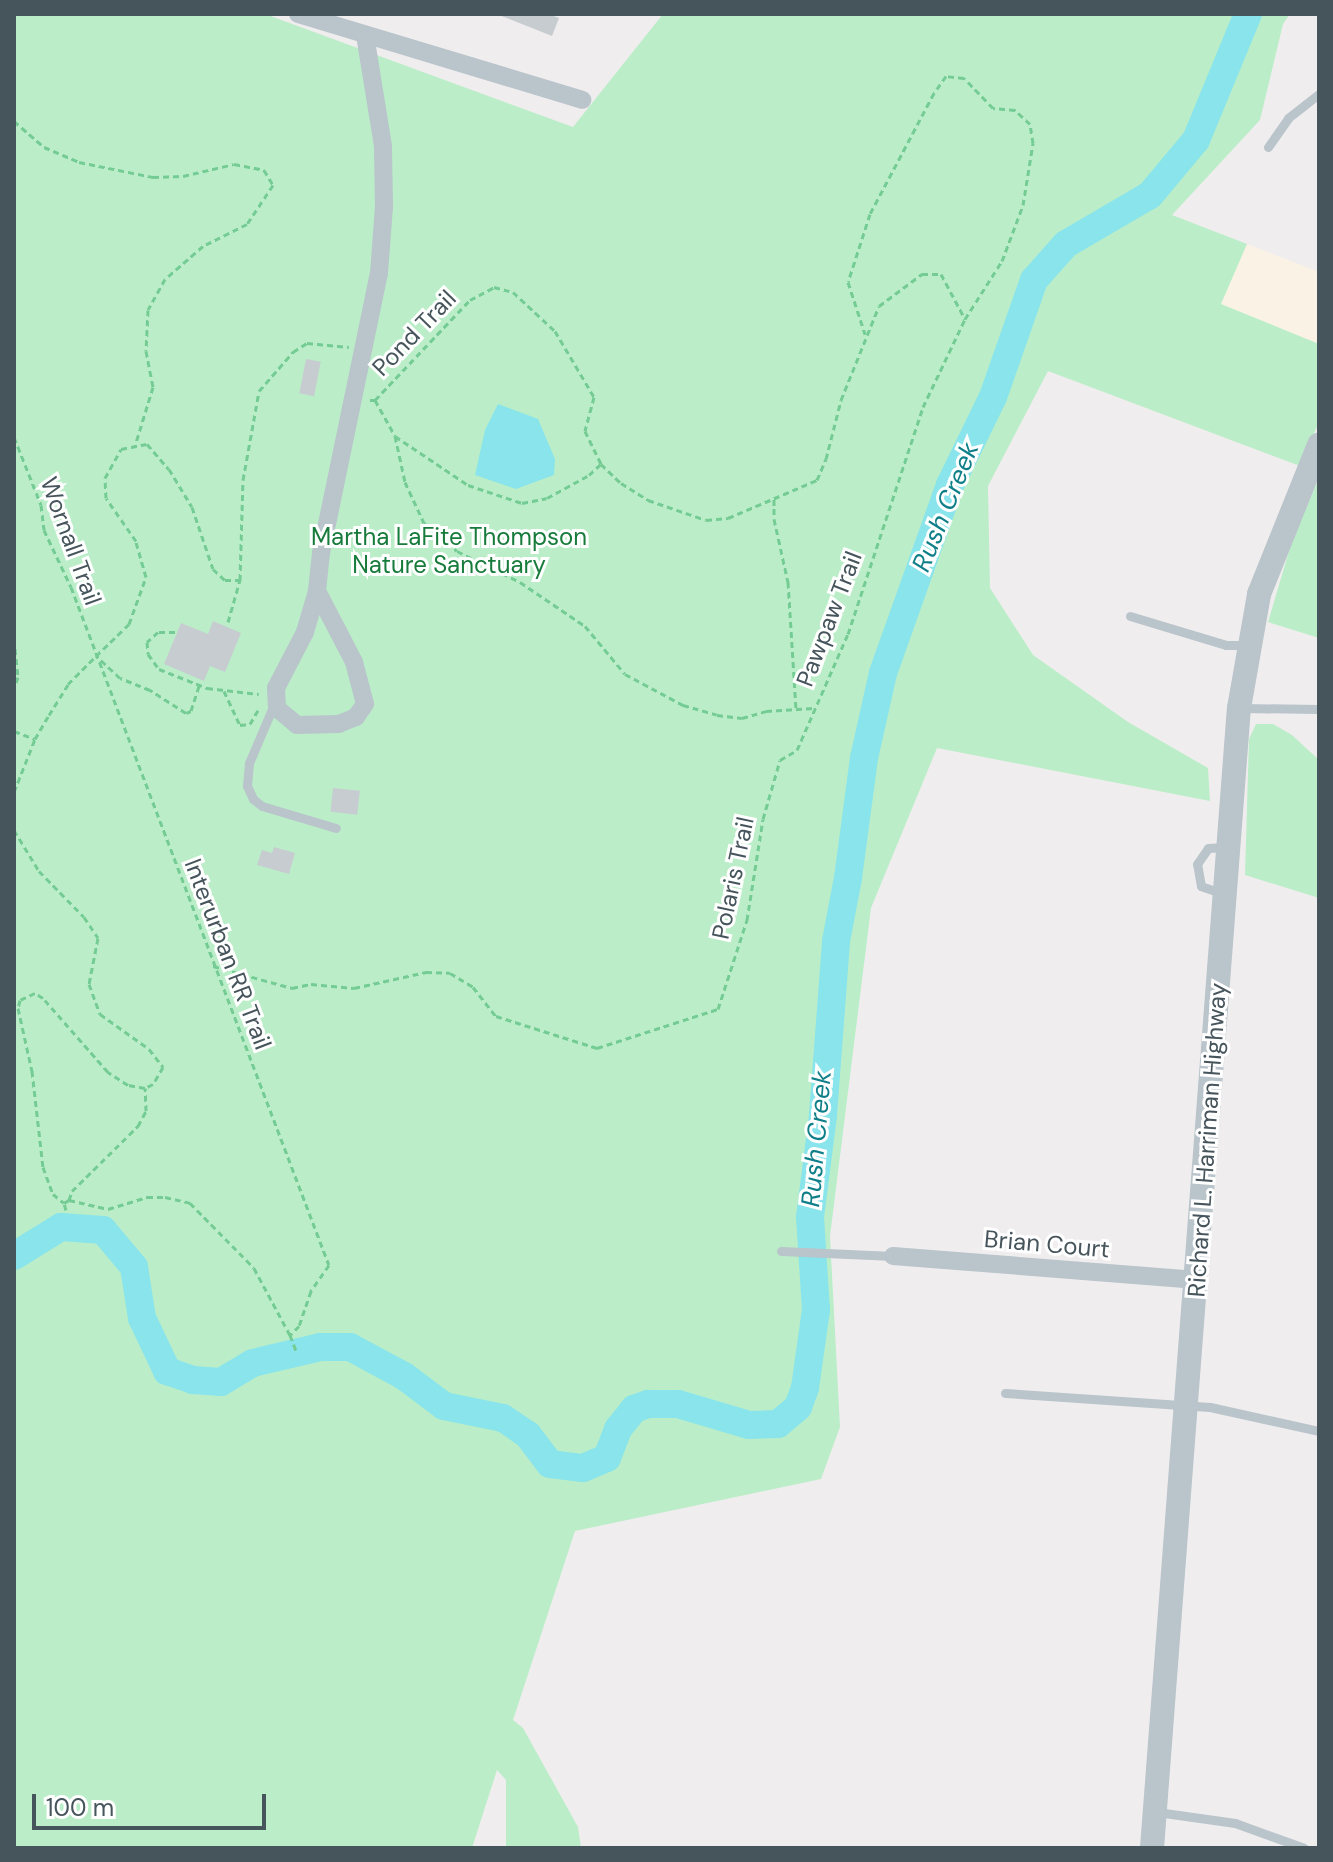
<!DOCTYPE html>
<html>
<head>
<meta charset="utf-8">
<style>
  body { margin:0 }
  #map { position:relative; width:1333px; height:1862px; overflow:hidden; background:#f0edee; font-family:"DM Sans",sans-serif }
  div>[style] { position:absolute }
  [style*='--x'] { left:calc(var(--x)*1px); top:calc(var(--y)*1px); width:calc(var(--w)*1px); rotate:calc(var(--a)*1deg) }
  .commercial>* { inset:0; background:#fbf2e6 }
  .green>* { inset:0; background:#bbeec8 }
  .water>* { inset:0; background:#89e4eb }
  .river>* { height:28px; margin:-14px; padding:0 14px; transform-origin:14px; border-radius:14px; background:#89e4eb }
  .building>* { inset:0; background:#c7ccd0; transform-origin:0 0 }
  .path>* { height:3px; margin-top:-1.5px; transform-origin:0; background:repeating-linear-gradient(90deg,#74cc94 0 6px,transparent 0 10px) }
  .service>* { height:9px; margin:-4.5px; padding:0 4.5px; transform-origin:4.5px; border-radius:4.5px; background:#b9c4cb }
  .minor>* { height:18px; margin:-9px; padding:0 9px; transform-origin:9px; border-radius:9px; background:#b9c4cb }
  .tertiary>* { height:24px; margin:-12px; padding:0 12px; transform-origin:12px; border-radius:12px; background:#b9c4cb }
  span { translate:-50% -50%; white-space:nowrap; text-align:center; line-height:1.15; -webkit-text-stroke:6px #fff; paint-order:stroke }
  .street-label { font-size:24px; color:#46545b }
  .park-label { font-size:24px; color:#177b3b }
  .water-label { font-size:26px; color:#0e7f88; font-style:italic }
  .frame { position:absolute; inset:0; border:16px solid #46545b; pointer-events:none }
  .scale { position:absolute; left:32px; top:1794px; width:234px; height:36px; box-sizing:border-box; border:4px solid #46545b; border-top:0; padding-left:10px; font-size:24px; line-height:28px; white-space:nowrap; color:#46545b; -webkit-text-stroke:6px #fff; paint-order:stroke }
</style>
</head>
<body>
<div id="map">
  <div class="commercial">
    <i style="clip-path:polygon(1247px 244px,1319px 272px,1319px 344px,1220px 304px)"></i>
  </div>
  <div class="green">
    <i style="clip-path:polygon(14px 14px,265px 14px,573px 127px,663px 14px,1290px 14px,1283px 24px,1260px 120px,1172px 215px,1247px 244px,1221px 304px,1319px 344px,1319px 422px,1300px 466px,1048px 371px,988px 486px,990px 588px,1033px 655px,1128px 722px,1208px 768px,1210px 801px,937px 748px,871px 908px,830px 1236px,840px 1427px,821px 1479px,575px 1531px,513px 1720px,523px 1728px,578px 1827px,581px 1848px,506px 1848px,506px 1780px,497px 1770px,472px 1848px,14px 1848px)"></i>
    <i style="clip-path:polygon(1319px 478px,1319px 638px,1268px 622px,1292px 541px)"></i>
    <i style="clip-path:polygon(1256px 724px,1273px 724px,1292px 735px,1319px 760px,1319px 898px,1245px 875px,1249px 739px)"></i>
  </div>
  <div class="water">
    <i style="clip-path:polygon(498px 404px,538px 419px,555px 459px,554px 475px,516px 489px,475px 475px,485px 430px)"></i>
  </div>
  <div class="river">
    <i style="--x:14;--y:1256;--w:55;--a:-31.7"></i>
    <i style="--x:61;--y:1227;--w:42;--a:4.1"></i>
    <i style="--x:103;--y:1230;--w:48;--a:50"></i>
    <i style="--x:134;--y:1267;--w:52;--a:81.1"></i>
    <i style="--x:142;--y:1318;--w:59;--a:64.7"></i>
    <i style="--x:167;--y:1371;--w:28;--a:19"></i>
    <i style="--x:193;--y:1380;--w:28;--a:4"></i>
    <i style="--x:221;--y:1382;--w:37;--a:-31"></i>
    <i style="--x:253;--y:1363;--w:69;--a:-13.4"></i>
    <i style="--x:320;--y:1347;--w:30;--a:0"></i>
    <i style="--x:350;--y:1347;--w:61;--a:28.2"></i>
    <i style="--x:404;--y:1376;--w:50;--a:36.9"></i>
    <i style="--x:444;--y:1406;--w:60;--a:11.5"></i>
    <i style="--x:503;--y:1418;--w:30;--a:34"></i>
    <i style="--x:528;--y:1435;--w:36;--a:53"></i>
    <i style="--x:550;--y:1464;--w:33;--a:7"></i>
    <i style="--x:583;--y:1468;--w:26;--a:-23"></i>
    <i style="--x:607;--y:1458;--w:31;--a:-69"></i>
    <i style="--x:618;--y:1429;--w:26;--a:-51"></i>
    <i style="--x:634;--y:1409;--w:15;--a:-20"></i>
    <i style="--x:648;--y:1404;--w:30;--a:0"></i>
    <i style="--x:678;--y:1404;--w:74;--a:16.5"></i>
    <i style="--x:749;--y:1425;--w:29;--a:-2"></i>
    <i style="--x:778;--y:1424;--w:26;--a:-40"></i>
    <i style="--x:798;--y:1407;--w:20;--a:-70"></i>
    <i style="--x:805;--y:1388;--w:79;--a:-82"></i>
    <i style="--x:816;--y:1310;--w:93;--a:-93.7"></i>
    <i style="--x:810;--y:1217;--w:103;--a:-82.7"></i>
    <i style="--x:823;--y:1115;--w:174;--a:-85.7"></i>
    <i style="--x:836;--y:941;--w:64;--a:-79.2"></i>
    <i style="--x:848;--y:878;--w:121;--a:-82.4"></i>
    <i style="--x:864;--y:758;--w:87;--a:-77.4"></i>
    <i style="--x:883;--y:673;--w:200;--a:-70.4"></i>
    <i style="--x:950;--y:485;--w:98;--a:-64"></i>
    <i style="--x:993;--y:397;--w:124;--a:-70.7"></i>
    <i style="--x:1034;--y:280;--w:48;--a:-48.4"></i>
    <i style="--x:1066;--y:244;--w:97;--a:-30.3"></i>
    <i style="--x:1150;--y:195;--w:72;--a:-50.1"></i>
    <i style="--x:1196;--y:140;--w:136;--a:-67.6"></i>
  </div>
  <div class="building">
    <i style="clip-path:polygon(548px 14px,559px 18px,552px 36px,499px 15px)"></i>
    <i style="left:306px;top:359px;width:15px;height:35px;rotate:11deg"></i>
    <i style="clip-path:polygon(213px 621px,241px 633px,225px 672px,210px 666px,204px 681px,164px 664px,181px 623px,208px 634px)"></i>
    <i style="left:333px;top:788px;width:27px;height:24px;rotate:6deg"></i>
    <i style="clip-path:polygon(274px 847px,295px 853px,289px 874px,257px 865px,262px 850px,272px 853px)"></i>
  </div>
  <div class="path">
    <i style="--x:14;--y:121;--w:40;--a:41"></i>
    <i style="--x:44;--y:147;--w:38;--a:23"></i>
    <i style="--x:79;--y:162;--w:76;--a:11.5"></i>
    <i style="--x:153;--y:177;--w:30;--a:-2"></i>
    <i style="--x:183;--y:176;--w:52;--a:-13.2"></i>
    <i style="--x:234;--y:164;--w:31;--a:11"></i>
    <i style="--x:264;--y:170;--w:17;--a:59"></i>
    <i style="--x:273;--y:185;--w:47;--a:123.7"></i>
    <i style="--x:247;--y:224;--w:49;--a:153.4"></i>
    <i style="--x:203;--y:246;--w:50;--a:139"></i>
    <i style="--x:165;--y:279;--w:35;--a:119"></i>
    <i style="--x:148;--y:310;--w:41;--a:92.8"></i>
    <i style="--x:146;--y:351;--w:37;--a:79"></i>
    <i style="--x:153;--y:387;--w:62;--a:107"></i>
    <i style="--x:370;--y:400;--w:5;--a:0"></i>
    <i style="--x:375;--y:400;--w:138;--a:-46.5"></i>
    <i style="--x:470;--y:300;--w:27;--a:-28"></i>
    <i style="--x:494;--y:287;--w:20;--a:15"></i>
    <i style="--x:513;--y:292;--w:57;--a:42.9"></i>
    <i style="--x:555;--y:331;--w:77;--a:59.4"></i>
    <i style="--x:594;--y:397;--w:35;--a:105"></i>
    <i style="--x:585;--y:431;--w:37;--a:64"></i>
    <i style="--x:601;--y:464;--w:28;--a:44"></i>
    <i style="--x:621;--y:483;--w:32;--a:32"></i>
    <i style="--x:648;--y:500;--w:61;--a:19"></i>
    <i style="--x:706;--y:520;--w:22;--a:-5"></i>
    <i style="--x:728;--y:518;--w:97;--a:-23.1"></i>
    <i style="--x:817;--y:480;--w:23;--a:-67"></i>
    <i style="--x:826;--y:459;--w:61;--a:-75.7"></i>
    <i style="--x:841;--y:400;--w:101;--a:-68"></i>
    <i style="--x:879;--y:306;--w:54;--a:-36.7"></i>
    <i style="--x:922;--y:274;--w:19;--a:0"></i>
    <i style="--x:941;--y:274;--w:51;--a:61.9"></i>
    <i style="--x:375;--y:400;--w:41;--a:60.9"></i>
    <i style="--x:395;--y:436;--w:47;--a:77.7"></i>
    <i style="--x:405;--y:482;--w:45;--a:65.1"></i>
    <i style="--x:424;--y:523;--w:43;--a:40.3"></i>
    <i style="--x:457;--y:551;--w:70;--a:26.2"></i>
    <i style="--x:520;--y:582;--w:78;--a:34.1"></i>
    <i style="--x:585;--y:626;--w:62;--a:50.2"></i>
    <i style="--x:625;--y:674;--w:66;--a:28.1"></i>
    <i style="--x:683;--y:705;--w:35;--a:16"></i>
    <i style="--x:717;--y:715;--w:25;--a:7"></i>
    <i style="--x:742;--y:718;--w:25;--a:-16"></i>
    <i style="--x:766;--y:711;--w:48;--a:-3.6"></i>
    <i style="--x:395;--y:436;--w:88;--a:33.9"></i>
    <i style="--x:468;--y:485;--w:57;--a:18.4"></i>
    <i style="--x:522;--y:503;--w:25;--a:-11"></i>
    <i style="--x:547;--y:498;--w:48;--a:-28.7"></i>
    <i style="--x:589;--y:475;--w:16;--a:-43"></i>
    <i style="--x:14;--y:437;--w:73;--a:68.3"></i>
    <i style="--x:41;--y:505;--w:25;--a:83"></i>
    <i style="--x:44;--y:530;--w:63;--a:64.7"></i>
    <i style="--x:71;--y:587;--w:725;--a:69.17"></i>
    <i style="--x:329;--y:1265;--w:32;--a:125"></i>
    <i style="--x:311;--y:1291;--w:37;--a:109"></i>
    <i style="--x:299;--y:1326;--w:13;--a:135"></i>
    <i style="--x:290;--y:1335;--w:17;--a:69"></i>
    <i style="--x:774;--y:499;--w:20;--a:90"></i>
    <i style="--x:774;--y:519;--w:65;--a:77.5"></i>
    <i style="--x:788;--y:582;--w:127;--a:86.4"></i>
    <i style="--x:228;--y:622;--w:44;--a:-74.1"></i>
    <i style="--x:240;--y:580;--w:100;--a:-88.3"></i>
    <i style="--x:243;--y:480;--w:90;--a:-79.8"></i>
    <i style="--x:259;--y:391;--w:52;--a:-48.9"></i>
    <i style="--x:293;--y:352;--w:17;--a:-33"></i>
    <i style="--x:307;--y:343;--w:42;--a:5.4"></i>
    <i style="--x:175;--y:632;--w:17;--a:180"></i>
    <i style="--x:158;--y:632;--w:15;--a:138"></i>
    <i style="--x:147;--y:642;--w:12;--a:85"></i>
    <i style="--x:148;--y:654;--w:19;--a:54"></i>
    <i style="--x:159;--y:669;--w:52;--a:21.6"></i>
    <i style="--x:207;--y:688;--w:52;--a:6.6"></i>
    <i style="--x:14;--y:639;--w:38;--a:84"></i>
    <i style="--x:18;--y:677;--w:12;--a:110"></i>
    <i style="--x:199;--y:686;--w:26;--a:108"></i>
    <i style="--x:191;--y:711;--w:5;--a:158"></i>
    <i style="--x:186;--y:713;--w:43;--a:-147.4"></i>
    <i style="--x:150;--y:690;--w:32;--a:-158"></i>
    <i style="--x:120;--y:678;--w:33;--a:-137"></i>
    <i style="--x:96;--y:656;--w:46;--a:-44.1"></i>
    <i style="--x:129;--y:624;--w:50;--a:-70.1"></i>
    <i style="--x:146;--y:577;--w:37;--a:-106"></i>
    <i style="--x:136;--y:541;--w:52;--a:-124.9"></i>
    <i style="--x:106;--y:498;--w:20;--a:-93"></i>
    <i style="--x:105;--y:478;--w:33;--a:-61"></i>
    <i style="--x:121;--y:449;--w:26;--a:-11"></i>
    <i style="--x:147;--y:444;--w:33;--a:49"></i>
    <i style="--x:169;--y:469;--w:44;--a:58.8"></i>
    <i style="--x:192;--y:507;--w:65;--a:71.3"></i>
    <i style="--x:213;--y:569;--w:16;--a:43"></i>
    <i style="--x:225;--y:580;--w:15;--a:0"></i>
    <i style="--x:224;--y:691;--w:38;--a:65"></i>
    <i style="--x:240;--y:725;--w:10;--a:-6"></i>
    <i style="--x:250;--y:724;--w:16;--a:-60"></i>
    <i style="--x:14;--y:731;--w:22;--a:21"></i>
    <i style="--x:14;--y:792;--w:57;--a:-68.4"></i>
    <i style="--x:35;--y:739;--w:28;--a:-60"></i>
    <i style="--x:49;--y:715;--w:36;--a:-58"></i>
    <i style="--x:68;--y:684;--w:40;--a:-45"></i>
    <i style="--x:14;--y:830;--w:48;--a:58.6"></i>
    <i style="--x:39;--y:871;--w:64;--a:45.6"></i>
    <i style="--x:84;--y:917;--w:25;--a:56"></i>
    <i style="--x:98;--y:938;--w:47;--a:101.1"></i>
    <i style="--x:89;--y:984;--w:32;--a:70"></i>
    <i style="--x:100;--y:1014;--w:60;--a:35.5"></i>
    <i style="--x:149;--y:1049;--w:23;--a:52"></i>
    <i style="--x:163;--y:1067;--w:20;--a:120"></i>
    <i style="--x:153;--y:1084;--w:9;--a:153"></i>
    <i style="--x:145;--y:1088;--w:17;--a:-170"></i>
    <i style="--x:128;--y:1085;--w:24;--a:-147"></i>
    <i style="--x:108;--y:1072;--w:98;--a:-131.3"></i>
    <i style="--x:43;--y:998;--w:9;--a:-148"></i>
    <i style="--x:35;--y:993;--w:17;--a:155"></i>
    <i style="--x:20;--y:1000;--w:8;--a:104"></i>
    <i style="--x:18;--y:1008;--w:65;--a:77.5"></i>
    <i style="--x:32;--y:1071;--w:97;--a:83.5"></i>
    <i style="--x:43;--y:1167;--w:29;--a:70"></i>
    <i style="--x:53;--y:1194;--w:14;--a:39"></i>
    <i style="--x:213;--y:966;--w:82;--a:15.6"></i>
    <i style="--x:292;--y:988;--w:19;--a:-12"></i>
    <i style="--x:311;--y:984;--w:43;--a:5.3"></i>
    <i style="--x:354;--y:988;--w:74;--a:-12.5"></i>
    <i style="--x:426;--y:972;--w:24;--a:2"></i>
    <i style="--x:450;--y:973;--w:27;--a:31"></i>
    <i style="--x:473;--y:987;--w:37;--a:52"></i>
    <i style="--x:496;--y:1016;--w:106;--a:17.6"></i>
    <i style="--x:597;--y:1048;--w:127;--a:-17.9"></i>
    <i style="--x:718;--y:1009;--w:94;--a:-72"></i>
    <i style="--x:747;--y:920;--w:102;--a:-81"></i>
    <i style="--x:763;--y:819;--w:61;--a:-73.9"></i>
    <i style="--x:780;--y:760;--w:20;--a:-30"></i>
    <i style="--x:797;--y:750;--w:127;--a:-66.3"></i>
    <i style="--x:848;--y:634;--w:239;--a:-71.7"></i>
    <i style="--x:923;--y:407;--w:98;--a:-64.5"></i>
    <i style="--x:965;--y:319;--w:69;--a:-57.5"></i>
    <i style="--x:1002;--y:261;--w:60;--a:-69.4"></i>
    <i style="--x:1023;--y:205;--w:63;--a:-80.8"></i>
    <i style="--x:1033;--y:143;--w:19;--a:-99"></i>
    <i style="--x:1030;--y:124;--w:21;--a:-137"></i>
    <i style="--x:1015;--y:110;--w:22;--a:-175"></i>
    <i style="--x:993;--y:108;--w:42;--a:-134"></i>
    <i style="--x:964;--y:78;--w:18;--a:-174"></i>
    <i style="--x:946;--y:76;--w:21;--a:125"></i>
    <i style="--x:934;--y:93;--w:137;--a:117.9"></i>
    <i style="--x:870;--y:214;--w:71;--a:107.9"></i>
    <i style="--x:848;--y:282;--w:55;--a:71.9"></i>
    <i style="--x:69;--y:1200;--w:40;--a:13"></i>
    <i style="--x:108;--y:1209;--w:41;--a:-17.1"></i>
    <i style="--x:147;--y:1197;--w:18;--a:0"></i>
    <i style="--x:165;--y:1197;--w:26;--a:13"></i>
    <i style="--x:190;--y:1203;--w:91;--a:45.4"></i>
    <i style="--x:254;--y:1268;--w:76;--a:61.8"></i>
    <i style="--x:66;--y:1210;--w:7;--a:-106"></i>
    <i style="--x:64;--y:1203;--w:6;--a:-31"></i>
    <i style="--x:69;--y:1200;--w:9;--a:-72"></i>
    <i style="--x:72;--y:1191;--w:93;--a:-44.6"></i>
    <i style="--x:138;--y:1126;--w:17;--a:-62"></i>
    <i style="--x:146;--y:1111;--w:23;--a:-92"></i>
  </div>
  <div class="service">
    <i style="--x:1268;--y:147;--w:35;--a:-55"></i>
    <i style="--x:1288;--y:118;--w:39;--a:-38"></i>
    <i style="--x:1130;--y:616;--w:100;--a:16.8"></i>
    <i style="--x:1226;--y:645;--w:22;--a:0"></i>
    <i style="--x:275;--y:702;--w:66;--a:113.1"></i>
    <i style="--x:249;--y:763;--w:23;--a:95"></i>
    <i style="--x:247;--y:786;--w:14;--a:65"></i>
    <i style="--x:253;--y:799;--w:11;--a:38"></i>
    <i style="--x:262;--y:806;--w:77;--a:16.6"></i>
    <i style="--x:1239;--y:708;--w:80;--a:0.7"></i>
    <i style="--x:1224;--y:894;--w:24;--a:-161"></i>
    <i style="--x:1201;--y:886;--w:22;--a:-100"></i>
    <i style="--x:1197;--y:864;--w:19;--a:-55"></i>
    <i style="--x:1208;--y:848;--w:18;--a:-3"></i>
    <i style="--x:781;--y:1251;--w:112;--a:2.6"></i>
    <i style="--x:1005;--y:1393;--w:205;--a:3.9"></i>
    <i style="--x:1210;--y:1407;--w:112;--a:12.4"></i>
    <i style="--x:1157;--y:1812;--w:79;--a:8"></i>
    <i style="--x:1235;--y:1823;--w:73;--a:19.9"></i>
  </div>
  <div class="minor">
    <i style="--x:298;--y:14;--w:297;--a:16.8"></i>
    <i style="--x:317;--y:591;--w:80;--a:62.5"></i>
    <i style="--x:354;--y:662;--w:43;--a:75.3"></i>
    <i style="--x:365;--y:704;--w:16;--a:125"></i>
    <i style="--x:356;--y:717;--w:18;--a:158"></i>
    <i style="--x:339;--y:724;--w:42;--a:178.6"></i>
    <i style="--x:297;--y:725;--w:26;--a:-140"></i>
    <i style="--x:277;--y:708;--w:20;--a:-93"></i>
    <i style="--x:276;--y:688;--w:63;--a:-62.6"></i>
    <i style="--x:305;--y:632;--w:43;--a:-73.7"></i>
    <i style="--x:317;--y:591;--w:38;--a:-84"></i>
    <i style="--x:321;--y:553;--w:286;--a:-78.3"></i>
    <i style="--x:379;--y:273;--w:67;--a:-85.7"></i>
    <i style="--x:384;--y:206;--w:60;--a:-91"></i>
    <i style="--x:383;--y:146;--w:112;--a:-99.2"></i>
    <i style="--x:893;--y:1256;--w:305;--a:4.5"></i>
  </div>
  <div class="tertiary">
    <i style="--x:1152;--y:1848;--w:1143;--a:-85.64"></i>
    <i style="--x:1239;--y:708;--w:116;--a:-80"></i>
    <i style="--x:1259;--y:594;--w:161;--a:-68.1"></i>
  </div>
  <div class="street-label">
    <span style="left:414px;top:333px;rotate:-46deg">Pond Trail</span>
    <span style="left:71px;top:541px;rotate:70deg">Wornall Trail</span>
    <span style="left:829px;top:619px;rotate:-69deg">Pawpaw Trail</span>
    <span style="left:733px;top:878px;rotate:-78deg">Polaris Trail</span>
    <span style="left:228px;top:954px;rotate:69deg">Interurban RR Trail</span>
    <span style="left:1207px;top:1140px;rotate:-86deg">Richard L. Harriman Highway</span>
    <span style="left:1047px;top:1244px;rotate:5deg">Brian Court</span>
  </div>
  <div class="park-label">
    <span style="left:449px;top:551px">Martha LaFite Thompson<br>Nature Sanctuary</span>
  </div>
  <div class="water-label">
    <span style="left:946px;top:507px;rotate:-68deg">Rush Creek</span>
    <span style="left:817px;top:1139px;rotate:-85deg">Rush Creek</span>
  </div>
  <div class="frame"></div>
  <div class="scale">100 m</div>
</div>
</body>
</html>
